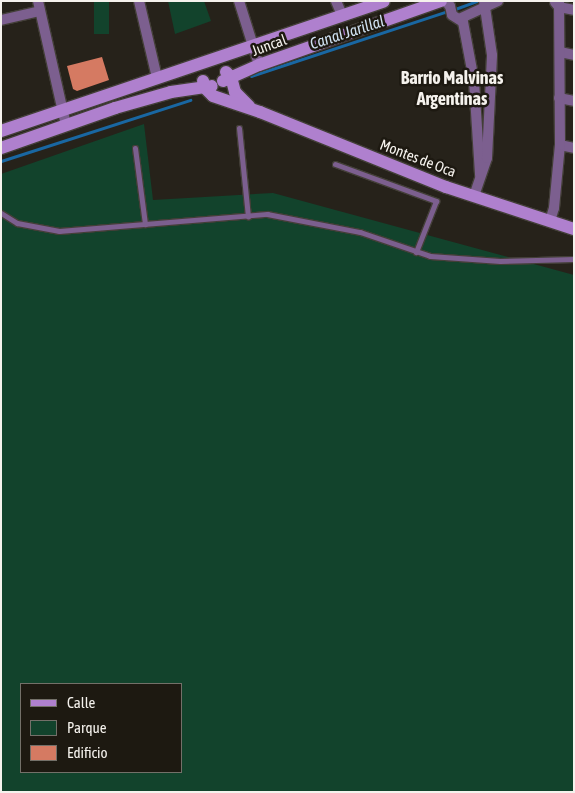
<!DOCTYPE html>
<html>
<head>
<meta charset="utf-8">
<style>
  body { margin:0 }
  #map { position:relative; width:575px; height:793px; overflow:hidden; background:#26221a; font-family:"Asap Condensed",sans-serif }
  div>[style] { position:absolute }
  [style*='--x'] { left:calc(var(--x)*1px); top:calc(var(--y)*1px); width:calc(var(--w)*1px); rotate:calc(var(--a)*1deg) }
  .green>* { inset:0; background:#12432c; transform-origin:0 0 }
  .stream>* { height:3px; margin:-1.5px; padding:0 1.5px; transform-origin:1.5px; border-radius:1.5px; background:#1967a2 }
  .building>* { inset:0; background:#d57a62 }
  .roads { filter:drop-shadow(1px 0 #433f38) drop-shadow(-1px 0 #433f38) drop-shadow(0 1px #433f38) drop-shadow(0 -1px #433f38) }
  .lane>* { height:5px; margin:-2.5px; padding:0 2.5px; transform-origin:2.5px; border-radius:2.5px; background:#7c5f8f }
  .street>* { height:10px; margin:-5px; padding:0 5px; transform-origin:5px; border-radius:5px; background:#7c5f8f }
  .secondary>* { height:12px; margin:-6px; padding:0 6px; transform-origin:6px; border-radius:6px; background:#af80ce }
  span { translate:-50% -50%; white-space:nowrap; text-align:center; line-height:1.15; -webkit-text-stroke:5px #1d1911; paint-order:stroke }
  .street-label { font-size:15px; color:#f5f2ed }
  .water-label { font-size:16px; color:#d0e2f2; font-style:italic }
  .quarter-label { font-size:18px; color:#f5f2ed; font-weight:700 }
  .frame { position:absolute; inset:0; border:2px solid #f5f2ed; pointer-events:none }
  .legend { position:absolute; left:20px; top:683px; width:162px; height:90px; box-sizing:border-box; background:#1d1911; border:1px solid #737069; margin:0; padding:6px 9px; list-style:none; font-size:15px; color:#f5f2ed }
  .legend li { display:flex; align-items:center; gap:10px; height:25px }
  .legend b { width:25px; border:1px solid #737069 }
</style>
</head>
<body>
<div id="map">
  <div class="green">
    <i style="left:94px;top:1px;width:15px;height:33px"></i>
    <i style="clip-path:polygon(168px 1px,204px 1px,211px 21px,175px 34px)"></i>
    <i style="clip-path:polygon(evenodd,144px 124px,153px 200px,273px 193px,574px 275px,574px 792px,1px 792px,1px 174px,144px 124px,21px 684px,181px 684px,181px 772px,21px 772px,21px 684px)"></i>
  </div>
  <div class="stream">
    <i style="--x:455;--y:9;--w:23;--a:-20"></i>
    <i style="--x:251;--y:76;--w:210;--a:-18.3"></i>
    <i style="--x:1;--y:161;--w:199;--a:-17.9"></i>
  </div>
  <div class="building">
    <i style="clip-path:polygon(102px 57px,109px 80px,77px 91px,73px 89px,67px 66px)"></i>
  </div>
  <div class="roads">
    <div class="lane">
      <i style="--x:239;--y:128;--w:89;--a:84.2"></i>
      <i style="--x:135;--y:148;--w:77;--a:82.5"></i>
      <i style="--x:335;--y:164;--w:108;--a:20.1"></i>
      <i style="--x:436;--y:201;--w:55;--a:111.4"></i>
      <i style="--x:1;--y:213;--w:19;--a:32"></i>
      <i style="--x:17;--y:223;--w:43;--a:10.8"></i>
      <i style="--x:59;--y:231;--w:209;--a:-4.7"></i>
      <i style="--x:267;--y:214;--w:95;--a:11"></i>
      <i style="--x:360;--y:232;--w:74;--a:18.9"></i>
      <i style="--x:430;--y:256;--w:70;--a:4.1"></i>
      <i style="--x:500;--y:261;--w:74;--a:-1.5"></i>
    </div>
    <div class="street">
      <i style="--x:38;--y:1;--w:127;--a:77.3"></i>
      <i style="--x:139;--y:1;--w:79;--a:76.8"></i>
      <i style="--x:239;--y:1;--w:67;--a:72.6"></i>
      <i style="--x:336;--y:1;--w:15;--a:67"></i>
      <i style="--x:445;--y:1;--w:7;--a:45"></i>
      <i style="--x:450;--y:6;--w:9;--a:77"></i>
      <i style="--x:452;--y:15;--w:13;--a:32"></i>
      <i style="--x:463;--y:22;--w:60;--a:79.4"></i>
      <i style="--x:474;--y:81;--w:94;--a:86.3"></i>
      <i style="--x:555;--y:2;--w:6;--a:51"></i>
      <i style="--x:559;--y:7;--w:15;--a:11"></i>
      <i style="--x:459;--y:19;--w:43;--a:-24.8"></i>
      <i style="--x:1;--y:20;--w:40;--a:-13"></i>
      <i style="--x:560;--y:52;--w:14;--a:12"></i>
      <i style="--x:559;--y:98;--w:15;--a:11"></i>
      <i style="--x:560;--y:145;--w:14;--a:12"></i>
      <i style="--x:474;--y:196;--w:40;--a:-71.1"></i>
      <i style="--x:487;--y:158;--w:103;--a:-87.2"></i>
      <i style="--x:492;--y:55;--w:55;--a:-98.4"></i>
      <i style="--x:550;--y:221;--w:14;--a:-73"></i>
      <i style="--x:554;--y:208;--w:63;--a:-84.6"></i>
      <i style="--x:560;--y:145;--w:144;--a:-90.4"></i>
    </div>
    <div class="secondary">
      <i style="--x:226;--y:72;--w:7;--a:45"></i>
      <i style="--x:231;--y:77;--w:16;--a:75"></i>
      <i style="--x:235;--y:92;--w:20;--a:45"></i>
      <i style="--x:203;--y:81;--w:7;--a:74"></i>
      <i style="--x:205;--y:88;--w:11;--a:45"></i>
      <i style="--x:213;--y:96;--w:50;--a:18.8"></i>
      <i style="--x:260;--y:112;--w:201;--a:22"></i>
      <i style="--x:446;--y:187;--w:135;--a:18.2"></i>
      <i style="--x:223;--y:81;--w:39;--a:-24"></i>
      <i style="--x:259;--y:65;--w:193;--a:-19.4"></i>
      <i style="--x:1;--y:131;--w:404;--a:-18.7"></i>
      <i style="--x:1;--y:148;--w:121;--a:-19.3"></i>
      <i style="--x:115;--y:108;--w:58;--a:-15.9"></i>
      <i style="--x:171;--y:92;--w:41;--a:-8.3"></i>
    </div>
  </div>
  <div class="street-label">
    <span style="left:269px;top:45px;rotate:-20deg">Juncal</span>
    <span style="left:418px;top:158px;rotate:21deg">Montes de Oca</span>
  </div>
  <div class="water-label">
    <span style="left:347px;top:32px;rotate:-18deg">Canal Jarillal</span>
  </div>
  <div class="quarter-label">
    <span style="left:452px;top:89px">Barrio Malvinas<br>Argentinas</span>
  </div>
  <div class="frame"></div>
  <ul class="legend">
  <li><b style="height:6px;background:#af80ce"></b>Calle</li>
  <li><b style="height:14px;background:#12432c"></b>Parque</li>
  <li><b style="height:14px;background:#d57a62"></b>Edificio</li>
  </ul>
</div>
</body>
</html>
